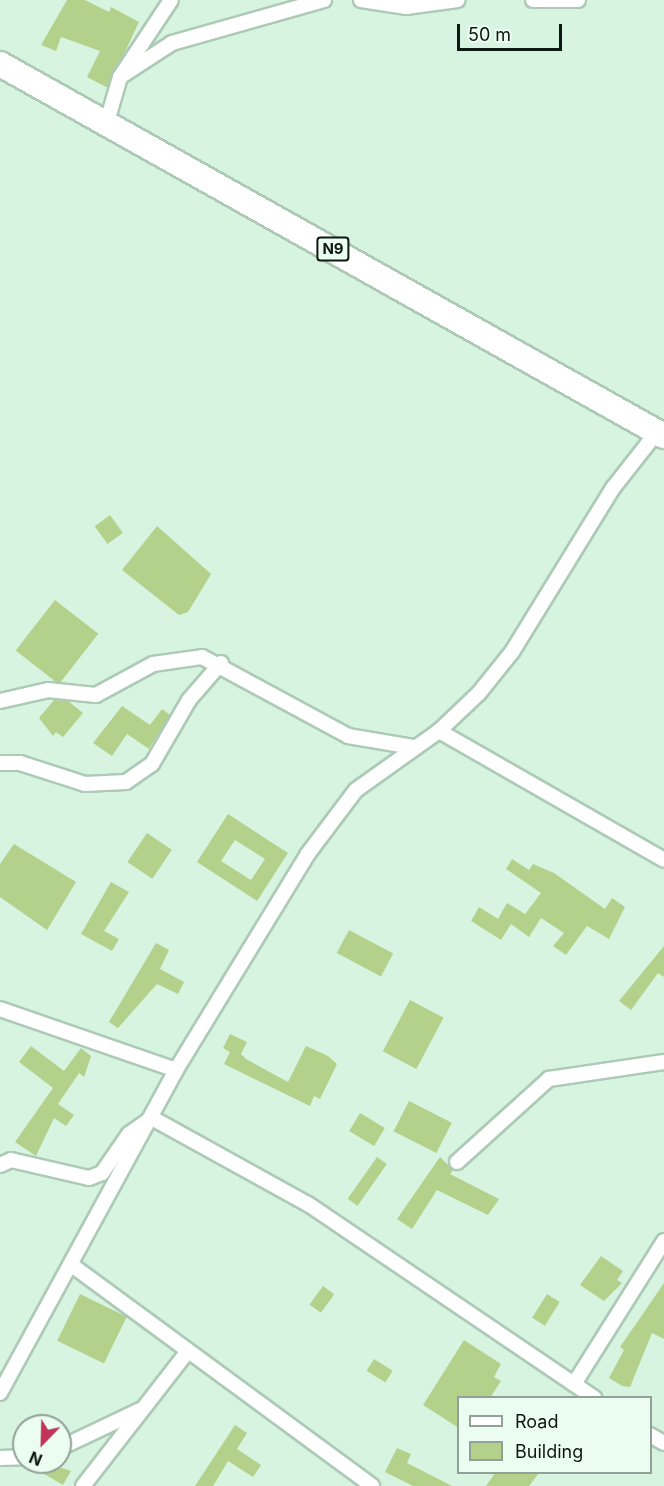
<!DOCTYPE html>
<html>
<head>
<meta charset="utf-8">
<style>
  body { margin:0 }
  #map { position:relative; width:664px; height:1486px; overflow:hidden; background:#d6f4e0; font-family:Inter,sans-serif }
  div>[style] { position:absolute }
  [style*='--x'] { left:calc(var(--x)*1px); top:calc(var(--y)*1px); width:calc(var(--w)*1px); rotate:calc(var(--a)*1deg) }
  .building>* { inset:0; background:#b4d18c; transform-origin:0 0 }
  .roads { filter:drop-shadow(2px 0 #adcab7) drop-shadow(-2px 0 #adcab7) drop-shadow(0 2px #adcab7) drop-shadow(0 -2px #adcab7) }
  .street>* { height:14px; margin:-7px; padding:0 7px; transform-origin:7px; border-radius:7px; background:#fff }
  .highway>* { height:24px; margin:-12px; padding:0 12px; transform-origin:12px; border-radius:12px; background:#fff }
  span { translate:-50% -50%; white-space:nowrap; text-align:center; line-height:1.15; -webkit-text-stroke:5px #ebfdf1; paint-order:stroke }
  .shield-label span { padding:2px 4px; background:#ebfdf1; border:2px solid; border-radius:4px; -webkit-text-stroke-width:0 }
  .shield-label { font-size:15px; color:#0d1811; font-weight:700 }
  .legend { position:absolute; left:457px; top:1396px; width:195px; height:78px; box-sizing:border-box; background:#ebfdf1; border:2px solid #92a197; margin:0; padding:8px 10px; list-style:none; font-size:18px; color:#0d1811 }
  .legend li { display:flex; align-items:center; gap:12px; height:30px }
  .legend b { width:30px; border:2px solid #92a197 }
  .north { position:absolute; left:12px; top:1414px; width:60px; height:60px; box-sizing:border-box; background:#ebfdf1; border:2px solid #92a197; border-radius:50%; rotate:203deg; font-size:16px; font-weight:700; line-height:24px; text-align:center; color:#0d1811 }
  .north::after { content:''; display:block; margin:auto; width:21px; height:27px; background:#c33359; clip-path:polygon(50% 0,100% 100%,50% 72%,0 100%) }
  .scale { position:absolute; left:457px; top:24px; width:105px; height:27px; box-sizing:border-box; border:3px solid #0d1811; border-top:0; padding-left:8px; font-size:18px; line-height:21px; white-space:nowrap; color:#0d1811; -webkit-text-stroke:4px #ebfdf1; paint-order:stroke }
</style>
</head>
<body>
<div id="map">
  <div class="building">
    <i style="clip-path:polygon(67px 0,85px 0,109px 12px,111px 7px,139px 22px,108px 88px,87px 77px,100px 51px,61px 37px,56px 51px,41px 45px)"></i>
    <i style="left:110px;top:515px;width:22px;height:19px;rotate:54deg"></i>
    <i style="clip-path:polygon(157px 526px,211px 574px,188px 612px,179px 615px,122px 570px)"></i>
    <i style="left:55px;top:600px;width:55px;height:64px;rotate:38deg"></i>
    <i style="clip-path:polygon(54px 700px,68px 701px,83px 713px,63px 737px,56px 732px,53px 736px,39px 718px)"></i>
    <i style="clip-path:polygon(122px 706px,150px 725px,162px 709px,170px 715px,149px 749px,127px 734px,112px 756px,93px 743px)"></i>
    <i style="clip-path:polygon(evenodd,228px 814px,288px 853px,257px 901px,197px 862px,228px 814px,235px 840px,265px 859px,251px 880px,221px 861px,235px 840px)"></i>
    <i style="left:147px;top:833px;width:30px;height:35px;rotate:34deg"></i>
    <i style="clip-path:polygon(14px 844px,76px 882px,47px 930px,0 897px,0 864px)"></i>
    <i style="clip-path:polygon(512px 859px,529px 870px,533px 864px,554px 873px,605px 909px,612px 898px,625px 907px,609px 939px,587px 926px,566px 955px,553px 946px,564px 933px,541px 918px,529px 937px,511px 924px,501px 940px,471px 921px,479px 907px,498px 919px,507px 903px,525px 914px,541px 893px,506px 869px)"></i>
    <i style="clip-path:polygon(111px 882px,129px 892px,104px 931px,119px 939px,112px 951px,81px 934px)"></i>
    <i style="left:349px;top:930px;width:50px;height:26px;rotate:28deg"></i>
    <i style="clip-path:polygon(156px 943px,169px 950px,160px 969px,184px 982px,178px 994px,157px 984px,118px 1028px,109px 1022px)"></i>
    <i style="clip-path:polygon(664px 946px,664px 977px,658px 973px,631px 1010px,619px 1001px)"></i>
    <i style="left:410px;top:1000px;width:38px;height:58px;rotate:28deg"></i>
    <i style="clip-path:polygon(230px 1034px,247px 1042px,241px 1054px,246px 1059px,288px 1082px,306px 1046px,328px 1056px,337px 1064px,320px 1099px,314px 1096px,310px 1106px,224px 1064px,230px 1052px,223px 1048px)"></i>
    <i style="clip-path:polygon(31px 1046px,64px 1071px,81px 1048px,91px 1056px,84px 1077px,79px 1073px,58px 1104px,74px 1115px,66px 1126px,54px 1118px,36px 1156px,15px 1142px,53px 1088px,19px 1062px)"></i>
    <i style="left:409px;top:1101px;width:48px;height:34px;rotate:27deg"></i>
    <i style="left:360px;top:1113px;width:29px;height:21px;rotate:31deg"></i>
    <i style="left:377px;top:1157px;width:12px;height:51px;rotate:35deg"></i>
    <i style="clip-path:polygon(440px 1157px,453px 1170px,450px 1174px,499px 1199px,488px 1215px,437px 1190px,412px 1229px,397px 1219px)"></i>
    <i style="clip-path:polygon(601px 1256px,623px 1271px,617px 1280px,622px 1283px,604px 1301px,580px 1285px)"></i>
    <i style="clip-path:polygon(664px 1283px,664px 1339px,652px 1333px,630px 1387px,622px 1386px,609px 1378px,624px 1350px,620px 1347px)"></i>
    <i style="left:323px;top:1286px;width:14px;height:23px;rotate:36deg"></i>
    <i style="left:80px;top:1294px;width:52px;height:52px;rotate:26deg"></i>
    <i style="left:547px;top:1294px;width:15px;height:28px;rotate:32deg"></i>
    <i style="clip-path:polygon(464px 1340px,501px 1364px,494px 1377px,501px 1381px,490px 1398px,459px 1398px,459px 1428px,423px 1405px)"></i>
    <i style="left:374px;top:1359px;width:22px;height:14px;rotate:32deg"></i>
    <i style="clip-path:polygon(235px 1425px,247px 1433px,237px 1449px,261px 1465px,253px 1477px,228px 1461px,213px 1486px,195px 1486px)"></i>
    <i style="clip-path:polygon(397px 1448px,411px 1454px,407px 1463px,452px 1486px,413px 1486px,385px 1472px)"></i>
    <i style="clip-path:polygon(44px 1462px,71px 1471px,63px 1485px,39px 1471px)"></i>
    <i style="clip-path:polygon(495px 1473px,539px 1473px,529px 1486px,486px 1486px)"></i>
  </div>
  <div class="roads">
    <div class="street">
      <i style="--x:361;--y:0;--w:46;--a:8.8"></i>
      <i style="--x:406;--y:7;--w:52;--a:-7.7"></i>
      <i style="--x:533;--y:0;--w:45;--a:0"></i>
      <i style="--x:120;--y:77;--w:62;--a:-33.2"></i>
      <i style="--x:172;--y:43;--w:158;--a:-15.8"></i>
      <i style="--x:106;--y:125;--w:50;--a:-73.7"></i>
      <i style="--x:120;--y:77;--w:92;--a:-56.5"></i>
      <i style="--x:0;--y:701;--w:49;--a:-12.9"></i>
      <i style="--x:48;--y:690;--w:48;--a:5.9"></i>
      <i style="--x:96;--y:695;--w:65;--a:-28.5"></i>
      <i style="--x:153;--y:664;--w:49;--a:-8.1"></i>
      <i style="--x:202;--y:657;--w:166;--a:28.4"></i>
      <i style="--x:348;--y:736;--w:66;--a:9.6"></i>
      <i style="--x:439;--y:731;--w:259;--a:29.8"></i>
      <i style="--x:0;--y:763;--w:20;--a:0"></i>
      <i style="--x:20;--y:763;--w:68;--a:17.9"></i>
      <i style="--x:85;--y:784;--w:41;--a:-2.8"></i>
      <i style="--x:126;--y:782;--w:32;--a:-35"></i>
      <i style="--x:152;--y:764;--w:74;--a:-60"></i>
      <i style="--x:189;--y:700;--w:49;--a:-49.1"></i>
      <i style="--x:0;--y:1009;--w:186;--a:19.1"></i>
      <i style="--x:457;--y:1162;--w:124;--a:-42.1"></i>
      <i style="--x:549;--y:1079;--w:116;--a:-8.4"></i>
      <i style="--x:0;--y:1165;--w:12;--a:-24"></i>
      <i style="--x:11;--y:1160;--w:80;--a:13"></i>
      <i style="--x:89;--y:1178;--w:14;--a:-21"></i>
      <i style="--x:102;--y:1173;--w:47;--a:-55.3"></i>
      <i style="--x:129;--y:1134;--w:28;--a:-35"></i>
      <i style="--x:152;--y:1118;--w:178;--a:28.9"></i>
      <i style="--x:308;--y:1204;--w:346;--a:34.1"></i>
      <i style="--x:73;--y:1266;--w:371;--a:36.3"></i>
      <i style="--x:574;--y:1384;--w:169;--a:-57.8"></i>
      <i style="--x:0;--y:1393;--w:368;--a:-61.4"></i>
      <i style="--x:176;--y:1070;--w:252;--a:-58.6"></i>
      <i style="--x:307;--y:855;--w:81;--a:-53"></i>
      <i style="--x:356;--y:790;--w:102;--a:-35.4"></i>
      <i style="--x:439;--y:731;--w:55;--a:-43.5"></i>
      <i style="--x:479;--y:693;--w:53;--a:-51.2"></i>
      <i style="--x:512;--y:652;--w:193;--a:-58.4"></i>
      <i style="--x:613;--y:488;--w:71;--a:-51.8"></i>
      <i style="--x:650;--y:1435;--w:16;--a:30"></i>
      <i style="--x:60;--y:1448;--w:89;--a:-25.4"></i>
      <i style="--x:0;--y:1458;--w:24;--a:-2"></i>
      <i style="--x:83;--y:1486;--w:171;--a:-52.1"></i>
    </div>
    <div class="highway">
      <i style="--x:0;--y:64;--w:761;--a:29.26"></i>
    </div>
  </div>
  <div class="shield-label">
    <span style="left:333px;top:249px">N9</span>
  </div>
  <ul class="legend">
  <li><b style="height:8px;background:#fff"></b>Road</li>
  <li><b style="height:16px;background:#b4d18c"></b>Building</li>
  </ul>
  <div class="north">N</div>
  <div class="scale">50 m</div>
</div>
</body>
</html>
